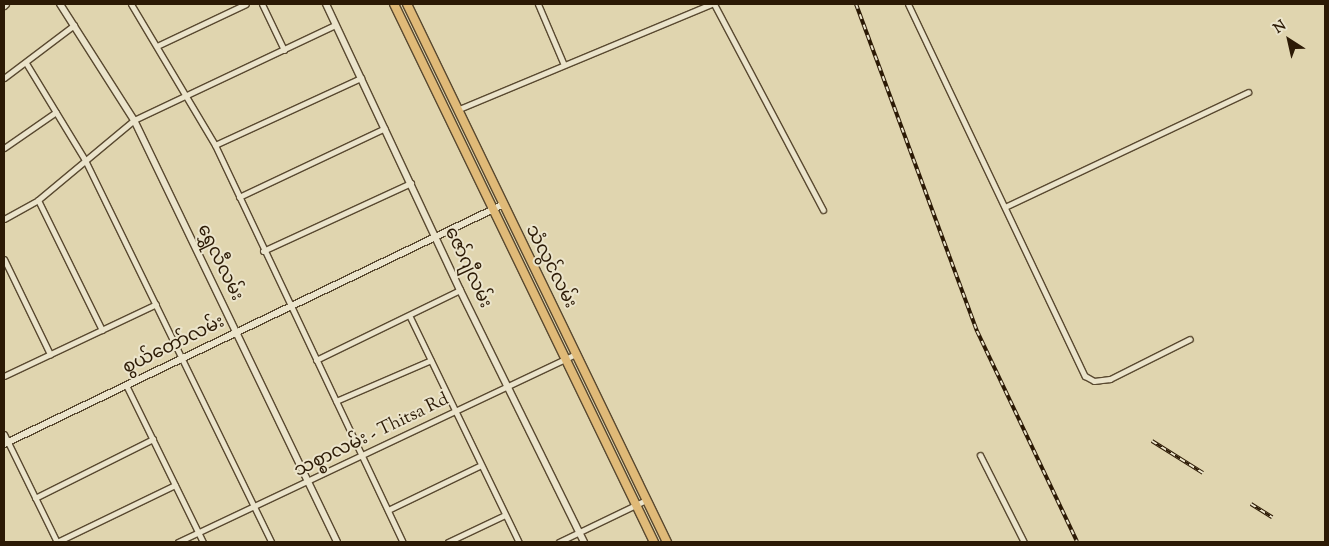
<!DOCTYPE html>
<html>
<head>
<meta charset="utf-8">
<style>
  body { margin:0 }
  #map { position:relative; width:1329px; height:546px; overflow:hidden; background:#e0d5af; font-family:"Sorts Mill Goudy","Noto Sans Myanmar",serif }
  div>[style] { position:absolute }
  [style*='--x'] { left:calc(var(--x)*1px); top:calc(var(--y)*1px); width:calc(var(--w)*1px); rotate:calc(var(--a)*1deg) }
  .roads { filter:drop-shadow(1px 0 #594930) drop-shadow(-1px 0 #594930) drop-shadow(0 1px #594930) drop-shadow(0 -1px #594930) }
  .minor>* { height:5px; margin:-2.5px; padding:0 2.5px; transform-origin:2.5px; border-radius:2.5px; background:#ebe4cb }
  .tertiary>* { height:6px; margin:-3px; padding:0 3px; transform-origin:3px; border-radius:3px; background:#ebe4cb }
  .primary>* { height:8px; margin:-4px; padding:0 4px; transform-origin:4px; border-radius:4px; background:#e0ba78 }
  .rail>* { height:4px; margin-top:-2px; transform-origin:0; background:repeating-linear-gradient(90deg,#ebe4cb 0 5.5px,#2c1a05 0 11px); box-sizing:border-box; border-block:1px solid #2c1a05 }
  span { translate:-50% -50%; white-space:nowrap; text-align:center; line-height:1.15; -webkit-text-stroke:4px #ebe4cb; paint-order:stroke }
  .street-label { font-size:18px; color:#2c1a05 }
  .frame { position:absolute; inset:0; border:5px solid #2c1a05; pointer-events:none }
  .north { position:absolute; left:1264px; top:15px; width:50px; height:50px; -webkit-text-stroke:4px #ebe4cb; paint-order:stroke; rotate:325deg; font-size:14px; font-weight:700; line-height:20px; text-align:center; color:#2c1a05 }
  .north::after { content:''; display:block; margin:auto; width:18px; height:22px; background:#2c1a05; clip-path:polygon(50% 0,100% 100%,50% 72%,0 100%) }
</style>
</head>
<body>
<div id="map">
  <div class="roads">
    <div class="minor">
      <i style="--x:131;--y:4;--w:164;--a:59.2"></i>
      <i style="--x:215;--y:145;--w:439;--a:64.7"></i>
      <i style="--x:262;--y:4;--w:51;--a:64.4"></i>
      <i style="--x:538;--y:4;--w:66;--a:66.9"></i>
      <i style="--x:714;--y:4;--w:233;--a:62.1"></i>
      <i style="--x:908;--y:4;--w:412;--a:64.6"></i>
      <i style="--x:1085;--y:376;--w:10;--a:29"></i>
      <i style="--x:1094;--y:381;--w:16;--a:-7"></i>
      <i style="--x:1110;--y:379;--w:89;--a:-26.6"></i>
      <i style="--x:4;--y:6;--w:3;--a:-45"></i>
      <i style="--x:157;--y:46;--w:98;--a:-25.3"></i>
      <i style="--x:26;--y:63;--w:114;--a:58.7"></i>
      <i style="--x:85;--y:160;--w:425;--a:64"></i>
      <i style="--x:4;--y:78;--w:88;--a:-37.1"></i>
      <i style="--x:459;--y:109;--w:273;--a:-22.6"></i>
      <i style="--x:215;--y:145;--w:161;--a:-24.7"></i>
      <i style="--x:4;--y:148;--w:63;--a:-34.7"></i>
      <i style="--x:239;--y:197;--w:161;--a:-25.3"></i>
      <i style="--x:38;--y:200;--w:145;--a:63.8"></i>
      <i style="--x:1005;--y:207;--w:269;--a:-25.3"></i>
      <i style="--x:4;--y:219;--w:39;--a:-29"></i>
      <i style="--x:38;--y:200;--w:125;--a:-39.8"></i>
      <i style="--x:134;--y:120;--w:222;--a:-25.3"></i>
      <i style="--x:263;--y:251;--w:163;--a:-24.7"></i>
      <i style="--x:4;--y:259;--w:106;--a:64.2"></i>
      <i style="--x:410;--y:317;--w:250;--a:64.2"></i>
      <i style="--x:316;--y:360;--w:160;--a:-25.9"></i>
      <i style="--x:4;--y:376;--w:168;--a:-25.3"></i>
      <i style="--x:126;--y:385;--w:175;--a:63.9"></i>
      <i style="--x:336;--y:401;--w:103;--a:-23.3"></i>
      <i style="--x:4;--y:434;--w:120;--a:63.9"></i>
      <i style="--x:980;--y:455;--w:97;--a:63.2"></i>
      <i style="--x:35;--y:498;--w:132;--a:-26.6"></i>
      <i style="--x:388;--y:510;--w:103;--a:-25.8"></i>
      <i style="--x:57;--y:542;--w:131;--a:-25.8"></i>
      <i style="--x:178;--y:542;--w:441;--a:-25.3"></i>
      <i style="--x:448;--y:542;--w:63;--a:-25.3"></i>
      <i style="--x:559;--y:542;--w:97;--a:-25.8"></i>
    </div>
    <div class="tertiary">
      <i style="--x:60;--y:4;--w:138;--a:57.5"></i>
      <i style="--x:134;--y:120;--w:468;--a:64.3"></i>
      <i style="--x:326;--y:4;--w:316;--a:64.9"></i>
      <i style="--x:460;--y:290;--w:281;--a:63.8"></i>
      <i style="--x:4;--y:444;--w:552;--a:-25.64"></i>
    </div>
    <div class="primary">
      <i style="--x:394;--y:4;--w:598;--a:64.21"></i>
      <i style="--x:407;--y:4;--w:598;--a:64.21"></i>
    </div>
  </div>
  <div class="rail">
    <i style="--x:856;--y:4;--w:349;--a:69.7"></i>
    <i style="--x:977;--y:331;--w:233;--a:64.6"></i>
    <i style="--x:1152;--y:441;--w:60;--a:32.1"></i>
    <i style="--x:1251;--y:504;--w:25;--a:32"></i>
  </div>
  <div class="street-label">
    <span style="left:219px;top:263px;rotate:64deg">ရွှေလီလမ်း</span>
    <span style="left:550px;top:267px;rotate:63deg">သံလွင်လမ်း</span>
    <span style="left:467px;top:268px;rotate:65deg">ဇော်ဂျီလမ်း</span>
    <span style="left:174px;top:346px;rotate:-26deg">စွယ်တော်လမ်း</span>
    <span style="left:372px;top:436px;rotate:-26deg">သစ္စာလမ်း - Thitsa Rd</span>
  </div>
  <div class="frame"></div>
  <div class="north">N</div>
</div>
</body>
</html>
